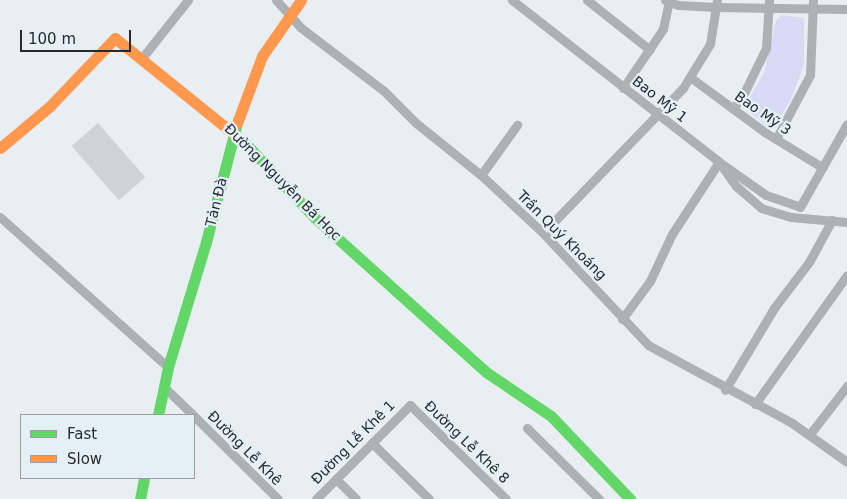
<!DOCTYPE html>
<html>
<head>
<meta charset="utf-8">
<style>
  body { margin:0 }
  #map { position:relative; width:847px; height:499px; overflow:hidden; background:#e8eef2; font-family:"DejaVu Sans",sans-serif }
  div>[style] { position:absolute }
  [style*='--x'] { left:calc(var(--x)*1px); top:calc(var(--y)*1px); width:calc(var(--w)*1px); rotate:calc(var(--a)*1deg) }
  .green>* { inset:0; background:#d6daf5 }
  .building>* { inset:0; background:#ced4d6; transform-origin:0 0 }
  .street>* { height:9px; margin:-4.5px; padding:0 4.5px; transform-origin:4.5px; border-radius:4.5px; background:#acb1b6 }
  .fast>* { height:11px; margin:-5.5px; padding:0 5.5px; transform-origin:5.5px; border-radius:5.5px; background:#63d668 }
  .slow>* { height:11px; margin:-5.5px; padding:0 5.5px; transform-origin:5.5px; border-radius:5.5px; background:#ff974d }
  span { translate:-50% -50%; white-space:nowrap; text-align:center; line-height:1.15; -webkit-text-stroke:4.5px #e4eff6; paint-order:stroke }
  .street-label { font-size:14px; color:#272a2d }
  .legend { position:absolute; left:20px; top:414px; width:175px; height:65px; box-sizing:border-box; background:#e4eff6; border:1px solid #98a0a6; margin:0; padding:6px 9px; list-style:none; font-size:15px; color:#272a2d }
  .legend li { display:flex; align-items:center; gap:10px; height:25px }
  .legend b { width:25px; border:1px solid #98a0a6 }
  .scale { position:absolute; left:20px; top:30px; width:111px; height:22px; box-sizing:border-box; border:2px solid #272a2d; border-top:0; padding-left:6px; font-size:15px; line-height:18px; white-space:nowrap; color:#272a2d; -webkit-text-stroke:4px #e4eff6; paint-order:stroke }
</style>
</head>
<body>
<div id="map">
  <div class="green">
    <i style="clip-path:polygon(781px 15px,804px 18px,804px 65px,791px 99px,776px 124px,768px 127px,748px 111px,746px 103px,764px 73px,776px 21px)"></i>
  </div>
  <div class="building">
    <i style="left:98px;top:123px;width:72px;height:35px;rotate:49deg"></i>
  </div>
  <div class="street">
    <i style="--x:276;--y:0;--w:36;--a:48"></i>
    <i style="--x:300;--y:27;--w:106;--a:37.3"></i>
    <i style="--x:384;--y:91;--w:45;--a:45"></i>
    <i style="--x:416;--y:123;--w:83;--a:38.7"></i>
    <i style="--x:481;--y:175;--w:85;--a:43.1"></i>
    <i style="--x:543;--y:233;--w:154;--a:46.8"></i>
    <i style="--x:648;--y:345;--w:164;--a:28.4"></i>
    <i style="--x:792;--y:423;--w:67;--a:35.3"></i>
    <i style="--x:512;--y:0;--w:263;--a:38"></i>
    <i style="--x:719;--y:162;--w:57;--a:35.1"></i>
    <i style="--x:766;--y:195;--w:36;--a:19"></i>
    <i style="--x:800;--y:207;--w:95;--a:-60.5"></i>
    <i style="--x:587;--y:0;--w:80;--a:38.4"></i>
    <i style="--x:665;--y:0;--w:14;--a:21"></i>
    <i style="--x:678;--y:5;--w:38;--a:3"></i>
    <i style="--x:716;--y:7;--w:131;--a:0.9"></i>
    <i style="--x:142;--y:58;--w:74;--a:-51.6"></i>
    <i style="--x:690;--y:77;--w:94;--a:36.4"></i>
    <i style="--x:766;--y:133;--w:66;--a:31.3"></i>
    <i style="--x:623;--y:88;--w:71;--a:-55.9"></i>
    <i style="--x:663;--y:29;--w:30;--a:-78"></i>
    <i style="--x:733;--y:109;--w:22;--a:-56"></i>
    <i style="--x:745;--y:91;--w:48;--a:-64"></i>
    <i style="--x:766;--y:48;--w:48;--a:-86.4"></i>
    <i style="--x:776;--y:139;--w:72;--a:-62"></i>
    <i style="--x:810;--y:75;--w:75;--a:-87.7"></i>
    <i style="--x:481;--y:175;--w:62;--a:-54.2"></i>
    <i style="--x:0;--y:217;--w:225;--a:41.8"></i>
    <i style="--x:543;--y:233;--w:202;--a:-46"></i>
    <i style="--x:683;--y:88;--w:52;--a:-58.5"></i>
    <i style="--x:710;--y:44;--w:45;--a:-81"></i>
    <i style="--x:622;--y:319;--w:47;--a:-53.6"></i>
    <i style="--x:650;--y:281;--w:52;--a:-64.9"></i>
    <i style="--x:672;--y:234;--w:86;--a:-56.9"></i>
    <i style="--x:719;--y:162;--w:29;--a:55"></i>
    <i style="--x:736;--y:186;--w:33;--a:41"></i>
    <i style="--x:761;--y:208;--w:31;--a:17"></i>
    <i style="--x:791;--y:217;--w:56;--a:5.1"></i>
    <i style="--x:165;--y:388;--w:39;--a:44"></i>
    <i style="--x:725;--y:390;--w:96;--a:-59.1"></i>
    <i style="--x:774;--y:308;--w:58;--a:-52.7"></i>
    <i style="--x:809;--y:262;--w:48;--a:-61.3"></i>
    <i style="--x:755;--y:404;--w:158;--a:-54.5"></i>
    <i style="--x:194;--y:416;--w:118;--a:44.7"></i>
    <i style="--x:527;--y:428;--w:101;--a:44.6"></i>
    <i style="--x:810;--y:434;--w:61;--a:-52.4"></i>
    <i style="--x:372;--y:443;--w:80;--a:44.5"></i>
    <i style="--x:336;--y:479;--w:28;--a:45"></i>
    <i style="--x:316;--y:499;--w:133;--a:-45"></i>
    <i style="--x:410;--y:405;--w:134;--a:44.4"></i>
  </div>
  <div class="fast">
    <i style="--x:244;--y:142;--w:104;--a:46.9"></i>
    <i style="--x:315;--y:218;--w:230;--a:42"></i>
    <i style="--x:486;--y:372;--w:78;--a:34.1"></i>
    <i style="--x:551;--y:416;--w:115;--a:46.4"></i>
    <i style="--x:158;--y:415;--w:49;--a:-78.2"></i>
    <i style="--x:168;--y:367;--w:131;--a:-73.1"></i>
    <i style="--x:206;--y:242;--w:123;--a:-75.4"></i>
    <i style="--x:140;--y:499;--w:21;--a:-79"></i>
  </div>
  <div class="slow">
    <i style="--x:237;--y:123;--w:72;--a:-69.5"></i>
    <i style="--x:262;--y:56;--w:68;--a:-55.1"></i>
    <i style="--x:0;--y:148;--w:65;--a:-40"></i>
    <i style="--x:50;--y:106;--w:94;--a:-46.3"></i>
    <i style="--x:115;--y:38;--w:166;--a:38.9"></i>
  </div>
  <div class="street-label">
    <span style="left:660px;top:99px;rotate:38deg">Bao Mỹ 1</span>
    <span style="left:763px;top:113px;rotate:35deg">Bao Mỹ 3</span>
    <span style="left:283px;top:182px;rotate:45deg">Đường Nguyễn Bá Học</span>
    <span style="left:216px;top:202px;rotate:-76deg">Tản Đà</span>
    <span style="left:562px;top:235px;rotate:45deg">Trần Quý Khoáng</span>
    <span style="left:353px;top:442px;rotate:-45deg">Đường Lễ Khê 1</span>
    <span style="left:467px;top:442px;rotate:44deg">Đường Lễ Khê 8</span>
    <span style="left:245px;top:448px;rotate:45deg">Đường Lễ Khê</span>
  </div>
  <ul class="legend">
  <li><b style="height:6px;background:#63d668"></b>Fast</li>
  <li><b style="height:6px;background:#ff974d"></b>Slow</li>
  </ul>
  <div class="scale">100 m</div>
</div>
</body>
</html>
